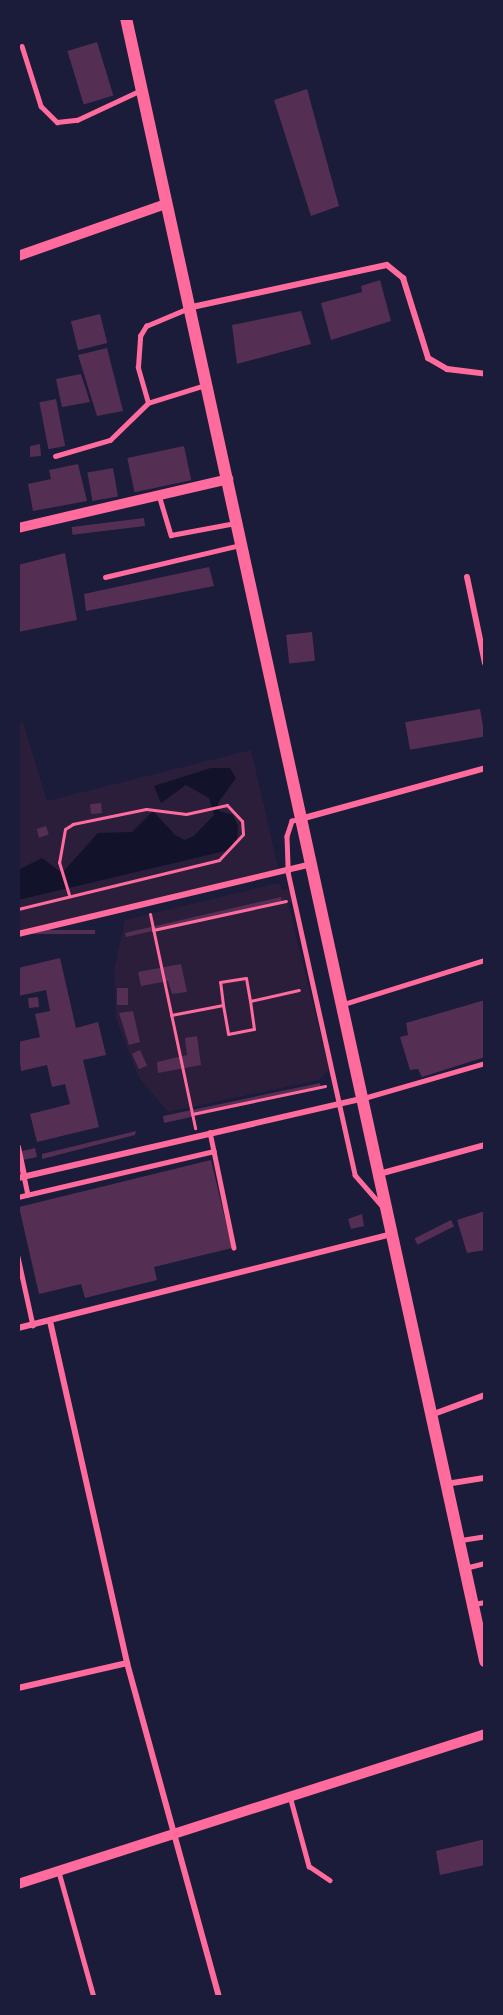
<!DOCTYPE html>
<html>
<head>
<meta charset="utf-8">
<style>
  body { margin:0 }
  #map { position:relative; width:503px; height:2015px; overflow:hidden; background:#1b1b3a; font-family:Quicksand,sans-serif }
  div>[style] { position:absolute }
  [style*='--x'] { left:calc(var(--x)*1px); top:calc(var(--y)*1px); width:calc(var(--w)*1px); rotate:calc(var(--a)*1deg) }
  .green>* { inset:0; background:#2a1e3b }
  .water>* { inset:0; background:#12122b }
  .building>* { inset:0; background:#542f53; transform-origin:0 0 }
  .path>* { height:3px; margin:-1.5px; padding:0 1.5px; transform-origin:1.5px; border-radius:1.5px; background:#ff6b9d }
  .service>* { height:4.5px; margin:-2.25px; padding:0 2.25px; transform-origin:2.25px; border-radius:2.25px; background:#ff6b9d }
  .minor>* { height:6px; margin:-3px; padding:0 3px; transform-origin:3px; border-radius:3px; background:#ff6b9d }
  .tertiary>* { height:10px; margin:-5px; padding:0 5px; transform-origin:5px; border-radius:5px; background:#ff6b9d }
  .secondary>* { height:12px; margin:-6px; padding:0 6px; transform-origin:6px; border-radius:6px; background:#ff6b9d }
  span { translate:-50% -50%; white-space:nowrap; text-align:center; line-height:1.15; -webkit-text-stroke:6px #1b1b3a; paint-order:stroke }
  .frame { position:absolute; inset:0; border:20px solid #1b1b3a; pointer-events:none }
</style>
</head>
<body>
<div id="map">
  <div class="green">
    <i style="clip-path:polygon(23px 722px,47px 801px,251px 750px,279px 871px,18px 931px,18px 723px)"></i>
    <i style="clip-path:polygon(279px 883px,282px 890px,289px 889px,293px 902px,288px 903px,329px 1069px,319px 1080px,168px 1112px,139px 1078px,116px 1019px,114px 970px,125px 920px)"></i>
  </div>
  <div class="water">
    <i style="clip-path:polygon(211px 768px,230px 768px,236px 778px,218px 803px,219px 811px,233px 815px,238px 826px,237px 842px,225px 851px,18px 900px,18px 870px,42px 858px,62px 873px,98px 833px,132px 832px,153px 811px,175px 835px,185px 840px,194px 836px,214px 815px,209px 798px,186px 785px,161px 803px,154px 786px)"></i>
  </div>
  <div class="building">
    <i style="left:97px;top:42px;width:56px;height:31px;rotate:73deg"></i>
    <i style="clip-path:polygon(307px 89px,339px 206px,311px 216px,274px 100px)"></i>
    <i style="clip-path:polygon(380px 280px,391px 321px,331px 340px,321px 303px,362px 292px,361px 286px)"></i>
    <i style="clip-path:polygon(301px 311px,311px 344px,237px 364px,232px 325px)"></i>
    <i style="left:100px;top:314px;width:30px;height:30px;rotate:76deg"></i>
    <i style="clip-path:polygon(107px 348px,123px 411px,97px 416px,78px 355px)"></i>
    <i style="clip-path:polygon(81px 374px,90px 402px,62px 407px,56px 379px)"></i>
    <i style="left:56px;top:399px;width:48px;height:17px;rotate:79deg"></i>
    <i style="clip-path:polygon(40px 444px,41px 456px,30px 457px,30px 446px)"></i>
    <i style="left:184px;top:446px;width:35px;height:58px;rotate:78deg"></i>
    <i style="clip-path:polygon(78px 464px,87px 501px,33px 511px,28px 484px,51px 479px,49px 470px)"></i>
    <i style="left:113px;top:468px;width:29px;height:26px;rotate:80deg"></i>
    <i style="left:144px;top:518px;width:8px;height:73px;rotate:83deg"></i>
    <i style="clip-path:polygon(65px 553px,77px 620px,18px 632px,18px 565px)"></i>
    <i style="clip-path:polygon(209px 567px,214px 586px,86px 611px,84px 594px)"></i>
    <i style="left:312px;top:632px;width:29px;height:26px;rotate:84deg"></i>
    <i style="left:480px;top:709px;width:28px;height:76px;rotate:80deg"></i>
    <i style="left:101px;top:803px;width:10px;height:11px;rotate:84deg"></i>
    <i style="left:46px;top:826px;width:9px;height:10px;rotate:72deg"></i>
    <i style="clip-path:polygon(281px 897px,282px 902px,126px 937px,125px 933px)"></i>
    <i style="left:95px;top:930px;width:4px;height:79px;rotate:90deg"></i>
    <i style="clip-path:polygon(60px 958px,76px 1028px,98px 1022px,106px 1055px,83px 1060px,99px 1127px,37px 1142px,30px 1114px,70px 1104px,65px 1084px,52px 1087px,47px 1065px,21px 1071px,18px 1042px,40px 1037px,35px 1014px,50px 1011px,46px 990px,18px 996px,18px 968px)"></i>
    <i style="clip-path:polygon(181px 964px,187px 992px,172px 994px,168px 981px,141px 986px,138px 972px)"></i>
    <i style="left:117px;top:988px;width:11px;height:17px"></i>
    <i style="left:38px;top:997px;width:10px;height:10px;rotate:84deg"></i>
    <i style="clip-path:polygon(485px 1000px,485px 1057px,422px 1077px,418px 1069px,410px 1070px,400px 1037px,408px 1035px,406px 1023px)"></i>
    <i style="clip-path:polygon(133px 1011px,140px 1042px,129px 1045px,119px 1013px)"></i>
    <i style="clip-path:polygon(197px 1036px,201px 1065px,158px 1073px,157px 1062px,187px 1055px,185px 1038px)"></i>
    <i style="left:140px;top:1050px;width:17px;height:9px;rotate:65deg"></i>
    <i style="clip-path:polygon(320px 1083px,321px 1088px,164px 1123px,163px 1116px)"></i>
    <i style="clip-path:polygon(136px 1131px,135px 1135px,42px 1159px,42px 1154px)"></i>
    <i style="clip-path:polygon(35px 1148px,37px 1157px,18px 1161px,18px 1152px)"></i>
    <i style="clip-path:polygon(211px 1160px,232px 1248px,154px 1267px,157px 1280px,85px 1298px,81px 1284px,39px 1294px,19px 1207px)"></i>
    <i style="clip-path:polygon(485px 1211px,485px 1250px,467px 1253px,457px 1220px)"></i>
    <i style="clip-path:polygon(362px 1214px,364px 1226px,351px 1229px,348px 1219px)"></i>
    <i style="left:451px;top:1220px;width:7px;height:41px;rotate:63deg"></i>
    <i style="clip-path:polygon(485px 1839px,485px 1865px,440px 1875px,436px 1851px)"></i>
  </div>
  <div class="path">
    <i style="--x:18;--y:909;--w:207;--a:-13.7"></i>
    <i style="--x:219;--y:860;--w:35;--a:-47"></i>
    <i style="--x:243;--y:834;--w:13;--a:-94"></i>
    <i style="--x:242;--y:821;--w:22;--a:-133"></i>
    <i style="--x:227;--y:805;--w:42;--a:167.6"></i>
    <i style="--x:186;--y:814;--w:40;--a:-172.9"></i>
    <i style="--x:146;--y:809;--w:75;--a:168.4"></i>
    <i style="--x:73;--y:824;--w:9;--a:148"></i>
    <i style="--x:65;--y:829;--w:34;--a:100"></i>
    <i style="--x:59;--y:862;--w:34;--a:73"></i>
    <i style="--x:150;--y:914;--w:219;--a:78.1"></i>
    <i style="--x:153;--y:930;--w:136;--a:-12.3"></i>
    <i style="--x:223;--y:1005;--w:23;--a:-97"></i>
    <i style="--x:220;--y:982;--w:26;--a:-9"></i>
    <i style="--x:246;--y:978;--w:23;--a:80"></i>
    <i style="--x:171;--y:1015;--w:53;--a:-10.9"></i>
    <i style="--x:223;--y:1005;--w:29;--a:80"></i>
    <i style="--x:228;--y:1034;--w:26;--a:-11"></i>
    <i style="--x:254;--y:1029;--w:28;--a:-98"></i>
    <i style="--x:250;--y:1001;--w:50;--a:-12.7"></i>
    <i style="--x:192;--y:1114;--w:136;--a:-11.9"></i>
  </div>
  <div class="service">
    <i style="--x:22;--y:46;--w:63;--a:72.4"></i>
    <i style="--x:41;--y:106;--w:23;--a:45"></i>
    <i style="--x:57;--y:122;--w:20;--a:-6"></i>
    <i style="--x:77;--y:120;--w:71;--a:-25.1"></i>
    <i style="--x:148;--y:403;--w:37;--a:-106"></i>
    <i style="--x:138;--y:367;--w:31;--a:-86"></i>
    <i style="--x:140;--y:336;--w:12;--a:-59"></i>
    <i style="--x:146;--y:326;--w:47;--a:-22.7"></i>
    <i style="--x:55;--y:456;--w:57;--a:-16.2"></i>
    <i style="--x:110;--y:440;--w:53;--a:-44.2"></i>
    <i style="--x:148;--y:403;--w:60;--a:-17.5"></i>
    <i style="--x:159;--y:495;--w:42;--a:73.3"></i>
    <i style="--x:171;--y:535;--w:65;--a:-10.6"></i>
    <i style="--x:105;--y:577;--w:139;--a:-13.3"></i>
    <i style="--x:299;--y:820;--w:7;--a:172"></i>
    <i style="--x:292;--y:821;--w:16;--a:108"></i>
    <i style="--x:287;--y:836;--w:36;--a:88"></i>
    <i style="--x:288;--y:872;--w:310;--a:77.5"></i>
    <i style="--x:355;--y:1175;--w:43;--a:48.8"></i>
    <i style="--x:341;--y:1005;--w:151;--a:-17.4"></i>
    <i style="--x:364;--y:1098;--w:126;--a:-16.1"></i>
    <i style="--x:210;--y:1132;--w:118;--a:78.3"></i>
    <i style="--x:24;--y:1176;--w:19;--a:78"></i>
    <i style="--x:18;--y:1197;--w:201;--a:-13.2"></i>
    <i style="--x:18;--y:1257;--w:70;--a:77.6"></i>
    <i style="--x:461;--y:1540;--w:24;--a:-9"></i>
    <i style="--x:465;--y:1568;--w:21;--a:-14"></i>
    <i style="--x:473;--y:1604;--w:12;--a:-9"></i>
    <i style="--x:290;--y:1796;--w:73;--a:74.8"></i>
    <i style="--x:309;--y:1866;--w:25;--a:34"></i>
    <i style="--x:59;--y:1872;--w:130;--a:74.4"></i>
  </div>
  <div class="minor">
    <i style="--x:192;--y:307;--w:199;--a:-12.2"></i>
    <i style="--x:387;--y:265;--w:21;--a:39"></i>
    <i style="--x:403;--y:278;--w:84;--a:72.6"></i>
    <i style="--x:428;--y:358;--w:22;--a:30"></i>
    <i style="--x:447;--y:369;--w:38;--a:7"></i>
    <i style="--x:467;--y:577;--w:88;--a:78.2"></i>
    <i style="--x:304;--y:818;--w:188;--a:-15.4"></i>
    <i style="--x:18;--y:934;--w:302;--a:-13.4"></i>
    <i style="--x:18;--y:1147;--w:30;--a:78"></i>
    <i style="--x:379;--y:1174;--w:110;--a:-15.3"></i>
    <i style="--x:18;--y:1178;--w:352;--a:-13"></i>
    <i style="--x:50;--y:1321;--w:351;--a:77.3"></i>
    <i style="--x:127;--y:1663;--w:346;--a:74.6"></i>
    <i style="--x:18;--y:1328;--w:386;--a:-14.1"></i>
    <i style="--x:431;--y:1415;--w:58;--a:-20.3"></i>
    <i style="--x:446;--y:1484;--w:39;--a:-9"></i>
    <i style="--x:18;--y:1688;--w:112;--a:-12.9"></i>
  </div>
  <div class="tertiary">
    <i style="--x:18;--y:256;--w:157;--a:-19.4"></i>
    <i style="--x:18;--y:528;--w:216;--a:-13.1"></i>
    <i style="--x:18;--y:1884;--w:490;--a:-17.8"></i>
  </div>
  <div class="secondary">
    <i style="--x:126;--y:18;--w:1682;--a:77.67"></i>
  </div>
  <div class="frame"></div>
</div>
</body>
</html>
